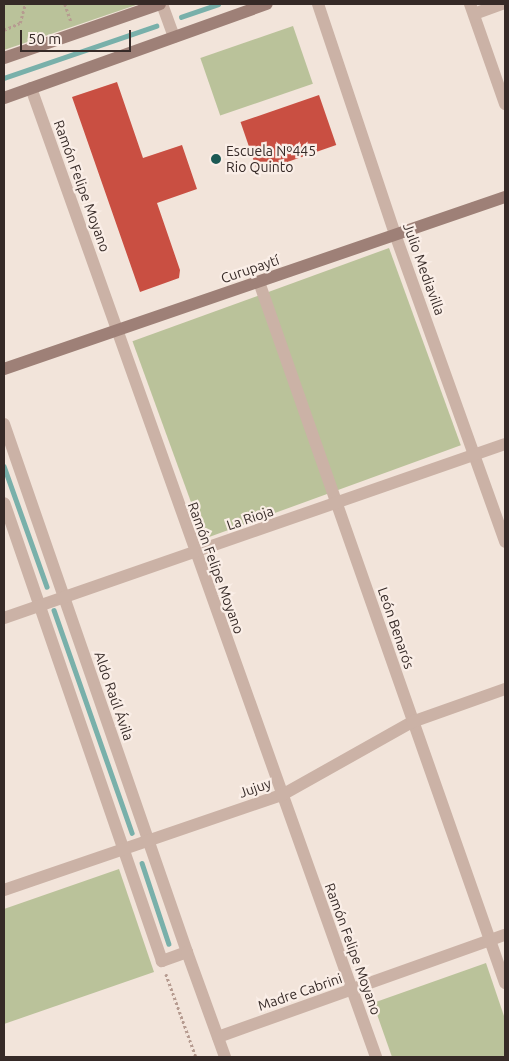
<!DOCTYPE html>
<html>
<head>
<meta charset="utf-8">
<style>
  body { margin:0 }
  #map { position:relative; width:509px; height:1061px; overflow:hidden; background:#f2e4da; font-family:Ubuntu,sans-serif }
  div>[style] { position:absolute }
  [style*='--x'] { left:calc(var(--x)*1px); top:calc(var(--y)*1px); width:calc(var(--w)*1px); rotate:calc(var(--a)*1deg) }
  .green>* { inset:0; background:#bac29a; transform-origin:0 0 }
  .stream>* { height:4.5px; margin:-2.25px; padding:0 2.25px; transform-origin:2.25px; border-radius:2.25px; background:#79b0aa }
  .building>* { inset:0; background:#c94f42; transform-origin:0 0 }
  .path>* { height:2.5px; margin-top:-1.25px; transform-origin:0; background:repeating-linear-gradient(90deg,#b69b90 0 2.5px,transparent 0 5px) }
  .street>* { height:12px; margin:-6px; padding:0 6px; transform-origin:6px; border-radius:6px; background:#cbb2a6 }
  .secondary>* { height:12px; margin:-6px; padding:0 6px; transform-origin:6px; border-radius:6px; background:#9e8077 }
  .dots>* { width:14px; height:14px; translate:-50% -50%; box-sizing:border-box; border:2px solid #faeee7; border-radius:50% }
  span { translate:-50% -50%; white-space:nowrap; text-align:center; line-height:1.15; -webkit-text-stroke:4.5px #faeee7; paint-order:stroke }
  .poi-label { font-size:14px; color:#362a27 }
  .left { translate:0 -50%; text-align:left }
  .street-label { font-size:14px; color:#362a27 }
  .frame { position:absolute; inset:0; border:5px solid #362a27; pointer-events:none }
  .scale { position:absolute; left:20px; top:30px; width:111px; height:22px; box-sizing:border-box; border:2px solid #362a27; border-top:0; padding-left:6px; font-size:15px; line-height:18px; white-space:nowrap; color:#362a27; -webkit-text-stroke:4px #faeee7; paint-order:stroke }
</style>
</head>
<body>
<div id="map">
  <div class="green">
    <i style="clip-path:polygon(4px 4px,139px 4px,4px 50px)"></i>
    <i style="left:293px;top:26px;width:61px;height:98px;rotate:71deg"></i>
    <i style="left:389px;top:248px;width:210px;height:273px;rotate:70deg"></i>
    <i style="clip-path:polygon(119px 869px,154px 972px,4px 1024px,4px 909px)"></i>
    <i style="clip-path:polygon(486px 963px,505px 1019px,505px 1057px,392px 1057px,373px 1003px)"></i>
  </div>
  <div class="stream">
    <i style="--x:181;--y:17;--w:39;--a:-19"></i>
    <i style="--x:4;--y:78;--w:161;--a:-18.9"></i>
    <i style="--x:4;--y:466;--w:128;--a:70.4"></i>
    <i style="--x:54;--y:610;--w:236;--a:70.7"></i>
    <i style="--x:142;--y:863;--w:85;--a:71.6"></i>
  </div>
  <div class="building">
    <i style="clip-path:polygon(117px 82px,143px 158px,182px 145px,197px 189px,157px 203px,180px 270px,179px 278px,140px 292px,72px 97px)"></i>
    <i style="left:319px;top:95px;width:53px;height:83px;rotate:71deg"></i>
  </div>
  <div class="path">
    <i style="--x:65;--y:4;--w:18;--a:71"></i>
    <i style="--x:4;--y:30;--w:17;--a:-24"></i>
    <i style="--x:20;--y:23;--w:20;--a:-75"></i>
    <i style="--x:166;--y:974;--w:88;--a:70.1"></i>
  </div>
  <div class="street">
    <i style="--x:162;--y:4;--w:35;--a:70"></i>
    <i style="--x:318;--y:4;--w:243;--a:71.5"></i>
    <i style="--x:395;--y:234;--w:327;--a:70.3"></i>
    <i style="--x:470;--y:4;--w:106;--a:70.7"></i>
    <i style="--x:474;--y:14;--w:30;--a:-20"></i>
    <i style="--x:31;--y:88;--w:1029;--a:70.4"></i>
    <i style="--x:259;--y:282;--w:743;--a:70.66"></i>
    <i style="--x:4;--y:424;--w:559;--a:70.88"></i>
    <i style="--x:187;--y:952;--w:27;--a:160"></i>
    <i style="--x:162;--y:961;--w:484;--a:-109"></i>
    <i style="--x:4;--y:618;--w:530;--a:-19.15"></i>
    <i style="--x:4;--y:890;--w:294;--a:-18.9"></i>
    <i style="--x:282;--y:795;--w:149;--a:-29.3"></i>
    <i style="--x:412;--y:722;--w:99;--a:-19.5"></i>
    <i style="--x:187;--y:952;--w:112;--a:70.1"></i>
    <i style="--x:218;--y:1037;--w:305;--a:-19.6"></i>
  </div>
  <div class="secondary">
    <i style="--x:4;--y:58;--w:165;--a:-19.1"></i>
    <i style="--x:4;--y:98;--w:279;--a:-19.7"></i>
    <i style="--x:4;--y:369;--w:530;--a:-18.95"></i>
  </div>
  <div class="dots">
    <i style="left:216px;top:159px;background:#1c5954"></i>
  </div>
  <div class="poi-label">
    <span class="left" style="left:226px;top:159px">Escuela Nº445<br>Rio Quinto</span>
  </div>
  <div class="street-label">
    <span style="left:82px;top:186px;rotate:70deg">Ramón Felipe Moyano</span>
    <span style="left:250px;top:269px;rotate:-19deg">Curupaytí</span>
    <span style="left:424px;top:269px;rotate:70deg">Julio Mediavilla</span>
    <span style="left:250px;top:518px;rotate:-19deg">La Rioja</span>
    <span style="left:216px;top:568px;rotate:70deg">Ramón Felipe Moyano</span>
    <span style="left:396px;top:628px;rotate:71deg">León Benarós</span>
    <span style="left:114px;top:696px;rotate:71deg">Aldo Raúl Ávila</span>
    <span style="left:255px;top:788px;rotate:-19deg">Jujuy</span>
    <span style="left:353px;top:949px;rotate:70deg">Ramón Felipe Moyano</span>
    <span style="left:300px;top:992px;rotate:-19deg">Madre Cabrini</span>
  </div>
  <div class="frame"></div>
  <div class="scale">50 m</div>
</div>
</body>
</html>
